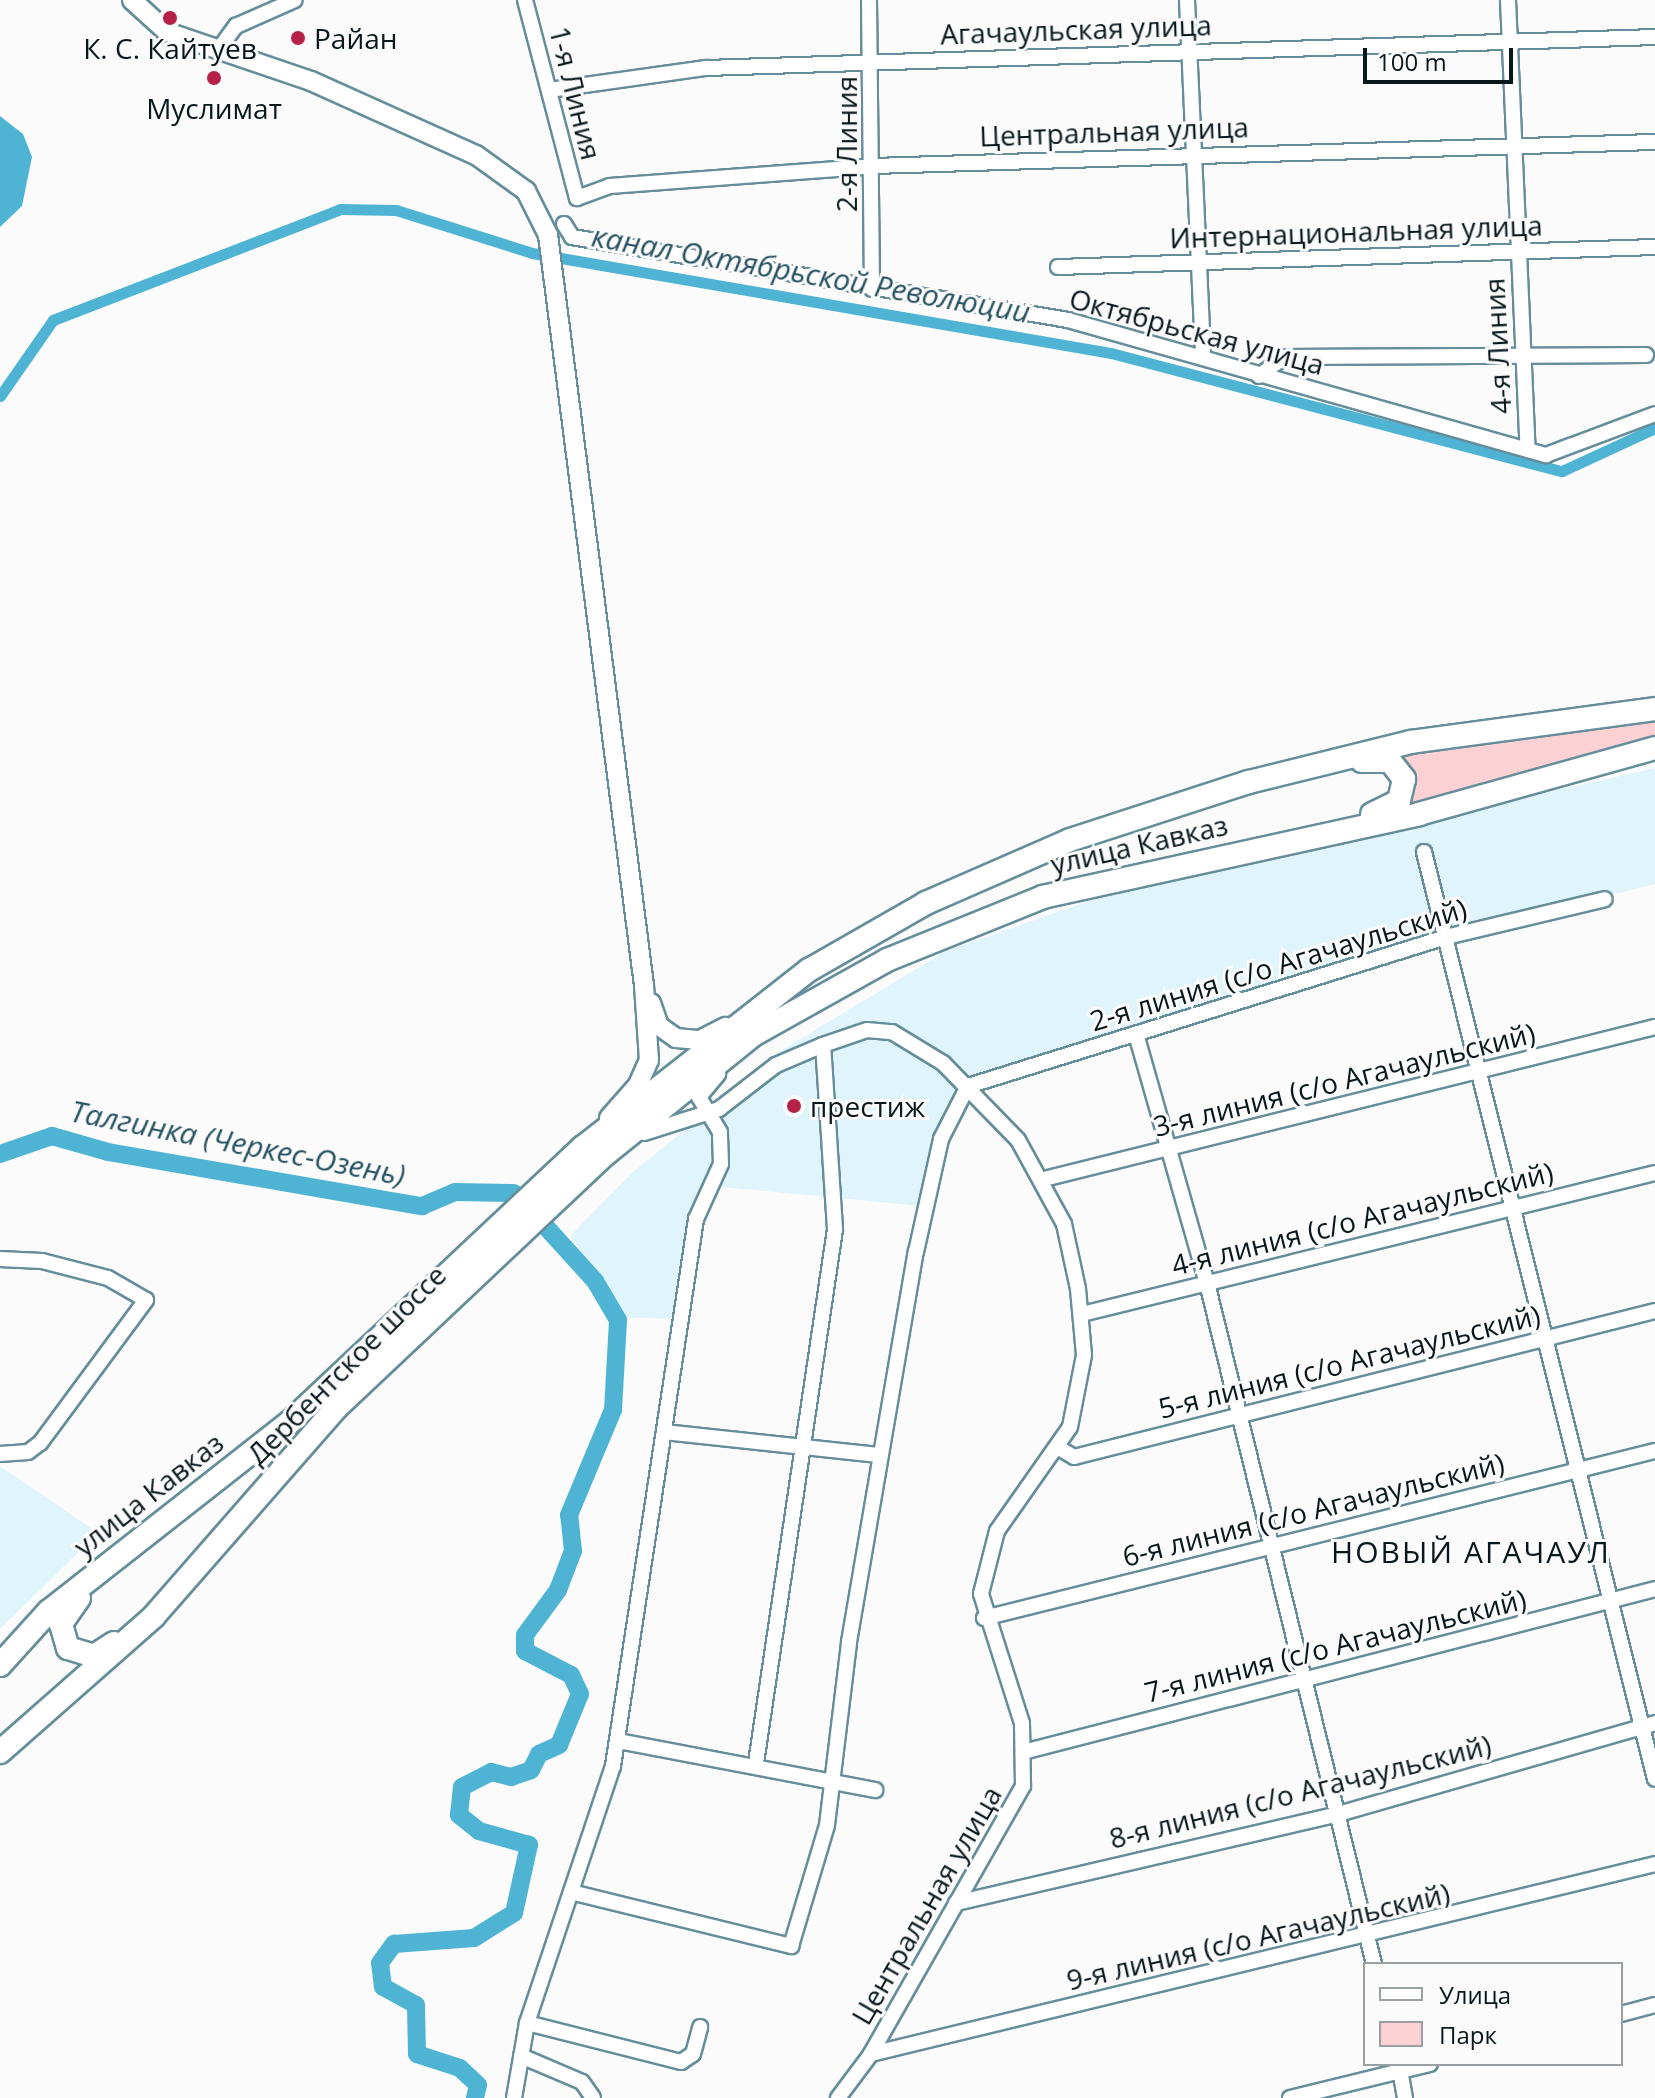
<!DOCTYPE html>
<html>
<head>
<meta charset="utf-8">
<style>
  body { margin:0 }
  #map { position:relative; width:1655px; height:2098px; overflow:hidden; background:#fbfbfb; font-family:"Open Sans",sans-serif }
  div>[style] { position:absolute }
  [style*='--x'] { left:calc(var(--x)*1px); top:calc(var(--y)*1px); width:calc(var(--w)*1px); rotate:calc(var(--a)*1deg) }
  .built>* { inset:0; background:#e0f4fb }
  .green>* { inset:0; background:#fcd1d4 }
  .water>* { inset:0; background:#4fb4d4 }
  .canal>* { height:11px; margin:-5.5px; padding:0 5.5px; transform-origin:5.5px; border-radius:5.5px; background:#4fb4d4 }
  .river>* { height:18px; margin:-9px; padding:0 9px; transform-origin:9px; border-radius:9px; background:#4fb4d4 }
  .roads { filter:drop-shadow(2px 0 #668d9a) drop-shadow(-2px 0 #668d9a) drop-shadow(0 2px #668d9a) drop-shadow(0 -2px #668d9a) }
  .minor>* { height:14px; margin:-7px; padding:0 7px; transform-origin:7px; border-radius:7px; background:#fff }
  .major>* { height:18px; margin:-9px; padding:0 9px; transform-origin:9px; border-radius:9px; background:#fff }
  .highway>* { height:22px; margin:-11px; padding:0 11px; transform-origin:11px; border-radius:11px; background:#fff }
  .dots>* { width:22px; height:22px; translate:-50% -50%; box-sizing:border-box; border:4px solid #fbfbfb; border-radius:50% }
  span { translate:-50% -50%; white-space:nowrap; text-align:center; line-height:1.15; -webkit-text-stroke:6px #fbfbfb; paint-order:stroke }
  .street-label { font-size:28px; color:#08171c }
  .poi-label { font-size:28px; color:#08171c }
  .left { translate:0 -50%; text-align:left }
  .water-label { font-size:30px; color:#275261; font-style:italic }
  .neighbourhood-label { font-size:30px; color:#08171c; letter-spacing:2px }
  .legend { position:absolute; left:1363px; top:1962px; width:260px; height:104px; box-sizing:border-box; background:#fbfbfb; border:2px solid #9aa0a2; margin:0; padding:10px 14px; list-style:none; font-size:24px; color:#08171c }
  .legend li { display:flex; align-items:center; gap:16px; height:40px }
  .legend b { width:40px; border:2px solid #9aa0a2 }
  .scale { position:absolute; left:1363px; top:48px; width:150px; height:36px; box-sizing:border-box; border:4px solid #08171c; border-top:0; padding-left:10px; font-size:24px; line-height:28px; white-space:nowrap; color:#08171c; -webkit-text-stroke:6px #fbfbfb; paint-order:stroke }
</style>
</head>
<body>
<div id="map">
  <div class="built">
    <i style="clip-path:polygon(1655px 768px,1655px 884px,1380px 951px,956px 1087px,922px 1206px,700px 1185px,677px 1319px,613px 1317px,602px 1283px,570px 1236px,632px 1173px,782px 1050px,946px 951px,1126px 888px)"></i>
    <i style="clip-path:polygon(0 1466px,98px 1533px,0 1629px)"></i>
  </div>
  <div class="green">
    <i style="clip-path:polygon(1655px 720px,1655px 739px,1405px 810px,1416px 780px,1391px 752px)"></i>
  </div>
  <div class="water">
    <i style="clip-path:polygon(0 116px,23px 134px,32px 157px,22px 206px,0 227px)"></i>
  </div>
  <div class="canal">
    <i style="--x:0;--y:396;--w:93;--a:-55.1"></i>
    <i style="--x:53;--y:320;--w:308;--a:-21.1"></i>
    <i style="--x:340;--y:209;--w:56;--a:1"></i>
    <i style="--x:396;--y:210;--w:143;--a:17.5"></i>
    <i style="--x:532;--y:253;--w:588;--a:9.8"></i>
    <i style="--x:1111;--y:353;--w:466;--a:14.7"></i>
    <i style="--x:1562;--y:471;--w:102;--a:-24.8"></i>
  </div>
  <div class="river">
    <i style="--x:0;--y:1154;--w:55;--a:-19.1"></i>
    <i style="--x:52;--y:1136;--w:58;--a:15.9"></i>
    <i style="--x:108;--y:1152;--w:319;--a:9.8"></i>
    <i style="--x:422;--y:1206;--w:36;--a:-23"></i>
    <i style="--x:455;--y:1192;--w:59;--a:1"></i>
    <i style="--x:475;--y:2098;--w:13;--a:-77"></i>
    <i style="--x:478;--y:2085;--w:25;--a:-137"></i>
    <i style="--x:460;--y:2068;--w:45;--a:-162"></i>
    <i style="--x:417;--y:2054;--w:49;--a:-91.2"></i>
    <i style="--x:416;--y:2005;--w:38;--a:-151"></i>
    <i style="--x:383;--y:1987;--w:24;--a:-97"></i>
    <i style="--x:380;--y:1963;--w:24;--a:-54"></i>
    <i style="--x:394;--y:1944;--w:80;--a:-4.3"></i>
    <i style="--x:474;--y:1938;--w:47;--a:-32"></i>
    <i style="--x:514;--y:1913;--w:70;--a:-77.6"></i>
    <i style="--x:529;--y:1845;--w:52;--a:-164.4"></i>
    <i style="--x:479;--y:1831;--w:26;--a:-141"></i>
    <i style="--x:459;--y:1815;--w:28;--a:-84"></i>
    <i style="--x:462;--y:1787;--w:33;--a:-27"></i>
    <i style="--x:491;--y:1772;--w:21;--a:14"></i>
    <i style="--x:511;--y:1777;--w:21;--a:-19"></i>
    <i style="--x:531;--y:1770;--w:18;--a:-63"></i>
    <i style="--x:539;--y:1754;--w:22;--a:-24"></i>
    <i style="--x:559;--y:1745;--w:55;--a:-67.6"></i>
    <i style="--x:580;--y:1694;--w:21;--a:-115"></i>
    <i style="--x:571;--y:1675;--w:52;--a:-152.4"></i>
    <i style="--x:525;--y:1651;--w:16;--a:-90"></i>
    <i style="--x:525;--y:1635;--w:56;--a:-53.7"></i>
    <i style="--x:558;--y:1590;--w:42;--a:-69"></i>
    <i style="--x:573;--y:1551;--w:36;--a:-96"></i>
    <i style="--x:569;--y:1515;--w:114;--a:-67.3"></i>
    <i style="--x:613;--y:1410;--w:90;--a:-86.8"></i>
    <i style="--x:618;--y:1320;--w:45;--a:-120.5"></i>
    <i style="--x:595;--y:1281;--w:72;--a:-132.2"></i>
  </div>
  <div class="roads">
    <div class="minor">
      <i style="--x:525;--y:0;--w:205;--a:75.3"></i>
      <i style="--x:869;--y:0;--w:289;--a:89.4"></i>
      <i style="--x:1187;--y:0;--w:356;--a:87.4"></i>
      <i style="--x:1508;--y:0;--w:450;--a:87.5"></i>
      <i style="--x:219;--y:49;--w:29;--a:-54"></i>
      <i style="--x:236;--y:26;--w:64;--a:-23.8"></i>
      <i style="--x:549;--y:90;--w:159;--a:-8"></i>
      <i style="--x:706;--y:68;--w:950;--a:-1.87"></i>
      <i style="--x:577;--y:198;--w:35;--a:-20"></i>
      <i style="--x:610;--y:186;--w:264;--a:-4.3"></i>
      <i style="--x:873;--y:166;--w:782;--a:-1.76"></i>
      <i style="--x:564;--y:224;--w:15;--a:58"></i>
      <i style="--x:572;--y:237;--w:503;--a:9.5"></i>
      <i style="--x:1068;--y:320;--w:497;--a:15.8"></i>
      <i style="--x:1546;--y:455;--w:116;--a:-20.6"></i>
      <i style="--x:1058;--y:267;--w:597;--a:-1.92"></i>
      <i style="--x:1259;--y:376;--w:31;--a:-37"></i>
      <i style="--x:1284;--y:357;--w:362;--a:-0.3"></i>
      <i style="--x:1424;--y:852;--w:955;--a:76.01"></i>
      <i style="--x:1136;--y:1034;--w:259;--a:74.1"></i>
      <i style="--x:1207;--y:1283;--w:701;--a:76.22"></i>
      <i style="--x:644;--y:1133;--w:79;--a:-17.7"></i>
      <i style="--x:719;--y:1109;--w:72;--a:-37.7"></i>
      <i style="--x:776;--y:1065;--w:51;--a:-23.1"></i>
      <i style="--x:823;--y:1045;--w:46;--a:-18.8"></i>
      <i style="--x:867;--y:1030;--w:25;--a:5"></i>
      <i style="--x:892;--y:1032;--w:60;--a:31.3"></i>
      <i style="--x:943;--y:1063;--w:107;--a:45.8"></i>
      <i style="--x:1018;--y:1140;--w:96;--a:61.3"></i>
      <i style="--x:1064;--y:1224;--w:66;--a:77.8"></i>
      <i style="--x:1078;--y:1289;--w:66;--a:84.8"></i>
      <i style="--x:1084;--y:1355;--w:73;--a:101"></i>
      <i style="--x:1070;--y:1427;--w:127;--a:125.1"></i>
      <i style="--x:997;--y:1531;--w:65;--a:104.3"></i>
      <i style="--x:981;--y:1594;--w:135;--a:72.4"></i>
      <i style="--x:1022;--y:1723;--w:63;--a:89.1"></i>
      <i style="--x:1023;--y:1786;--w:308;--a:119.6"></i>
      <i style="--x:871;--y:2054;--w:55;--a:126.9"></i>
      <i style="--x:1044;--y:1179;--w:630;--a:-13.97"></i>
      <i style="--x:0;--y:1259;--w:42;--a:2.7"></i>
      <i style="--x:42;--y:1261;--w:68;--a:14.4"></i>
      <i style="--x:108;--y:1278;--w:44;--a:30.1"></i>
      <i style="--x:146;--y:1300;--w:178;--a:126.5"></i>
      <i style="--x:40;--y:1443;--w:15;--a:143"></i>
      <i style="--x:28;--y:1452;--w:28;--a:176"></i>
      <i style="--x:1082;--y:1314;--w:590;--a:-13.82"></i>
      <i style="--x:664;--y:1432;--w:218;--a:6.1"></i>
      <i style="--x:1057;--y:1447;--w:20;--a:30"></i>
      <i style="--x:1074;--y:1457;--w:599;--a:-14.11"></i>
      <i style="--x:984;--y:1618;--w:691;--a:-13.98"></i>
      <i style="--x:618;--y:1741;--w:262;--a:10.8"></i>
      <i style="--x:1027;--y:1751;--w:649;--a:-14.46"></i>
      <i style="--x:756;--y:1763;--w:540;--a:-81.58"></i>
      <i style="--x:835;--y:1229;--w:184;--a:-93.7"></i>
      <i style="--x:571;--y:1892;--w:227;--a:13.8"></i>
      <i style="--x:791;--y:1946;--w:126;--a:-73.4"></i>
      <i style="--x:827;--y:1825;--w:184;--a:-83.1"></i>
      <i style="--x:849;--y:1642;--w:396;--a:-80.3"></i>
      <i style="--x:916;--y:1252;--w:116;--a:-77.5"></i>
      <i style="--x:941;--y:1139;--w:59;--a:-63"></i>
      <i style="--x:968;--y:1086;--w:501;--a:-17.31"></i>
      <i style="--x:1446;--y:937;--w:163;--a:-13.4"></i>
      <i style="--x:956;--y:1903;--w:392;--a:-13.1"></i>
      <i style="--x:1338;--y:1814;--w:330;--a:-16"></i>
      <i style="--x:1621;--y:2014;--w:35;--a:-15"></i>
      <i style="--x:527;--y:2023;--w:159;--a:14.2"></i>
      <i style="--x:681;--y:2062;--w:14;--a:-34"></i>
      <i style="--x:693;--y:2054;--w:28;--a:-75"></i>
      <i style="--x:871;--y:2054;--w:807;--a:-13.62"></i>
      <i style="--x:521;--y:2056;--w:66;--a:23.1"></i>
      <i style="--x:582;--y:2082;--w:19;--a:55"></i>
      <i style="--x:1399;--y:2064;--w:35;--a:80"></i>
      <i style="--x:514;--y:2098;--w:76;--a:-80.2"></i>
      <i style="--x:527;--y:2023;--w:271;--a:-71.5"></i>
      <i style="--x:613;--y:1766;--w:553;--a:-81.37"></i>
      <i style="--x:696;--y:1219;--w:60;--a:-65.6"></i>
      <i style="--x:721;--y:1164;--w:32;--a:-92"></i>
      <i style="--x:720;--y:1132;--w:41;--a:-121"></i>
      <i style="--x:699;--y:1097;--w:30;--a:-50"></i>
      <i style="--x:1290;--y:2098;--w:144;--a:-13.7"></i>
    </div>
    <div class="major">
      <i style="--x:132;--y:0;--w:47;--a:42.4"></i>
      <i style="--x:167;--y:32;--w:152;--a:18.8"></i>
      <i style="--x:311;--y:81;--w:181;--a:24.2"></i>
      <i style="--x:476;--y:155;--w:62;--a:35.8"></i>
      <i style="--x:526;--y:191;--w:49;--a:63.4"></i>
      <i style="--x:548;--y:235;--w:756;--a:82.71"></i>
      <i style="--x:644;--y:985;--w:75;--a:86.2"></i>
      <i style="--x:649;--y:1060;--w:27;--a:114"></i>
      <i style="--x:638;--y:1085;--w:44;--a:131.3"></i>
      <i style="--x:651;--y:1003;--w:24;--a:71"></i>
      <i style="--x:659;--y:1026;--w:21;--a:35"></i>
      <i style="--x:676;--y:1038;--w:24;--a:5"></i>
      <i style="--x:700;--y:1040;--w:29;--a:-27"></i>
    </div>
    <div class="highway">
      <i style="--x:1362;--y:761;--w:28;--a:0"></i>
      <i style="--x:1390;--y:761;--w:23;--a:52"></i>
      <i style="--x:1404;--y:779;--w:23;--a:103"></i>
      <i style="--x:1399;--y:801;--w:30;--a:154"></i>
      <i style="--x:79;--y:1598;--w:32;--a:125"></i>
      <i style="--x:61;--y:1624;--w:25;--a:74"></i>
      <i style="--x:68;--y:1648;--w:27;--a:17"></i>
      <i style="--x:94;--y:1656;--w:24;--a:-33"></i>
      <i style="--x:0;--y:1665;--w:73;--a:-47.8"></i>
      <i style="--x:49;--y:1611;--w:306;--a:-38.1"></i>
      <i style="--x:290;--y:1422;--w:402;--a:-43.2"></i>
      <i style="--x:583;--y:1147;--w:287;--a:-38.1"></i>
      <i style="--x:809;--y:970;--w:135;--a:-29.8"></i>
      <i style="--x:926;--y:903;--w:157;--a:-23.6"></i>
      <i style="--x:1070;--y:840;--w:188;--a:-18"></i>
      <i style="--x:1249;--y:782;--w:167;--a:-13.9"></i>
      <i style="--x:1411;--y:742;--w:246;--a:-7.7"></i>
      <i style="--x:0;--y:1752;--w:205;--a:-41.4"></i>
      <i style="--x:154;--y:1616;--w:276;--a:-48.8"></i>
      <i style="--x:336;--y:1408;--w:372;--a:-43.3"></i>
      <i style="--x:607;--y:1153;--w:188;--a:-38.9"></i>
      <i style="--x:753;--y:1035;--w:154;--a:-29.2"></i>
      <i style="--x:887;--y:960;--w:168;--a:-22"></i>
      <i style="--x:1043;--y:897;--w:385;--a:-12.4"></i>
      <i style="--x:1419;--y:814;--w:245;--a:-15.6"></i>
    </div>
  </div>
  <div class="dots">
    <i style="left:170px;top:18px;background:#b42247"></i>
    <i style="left:298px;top:38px;background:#b42247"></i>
    <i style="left:214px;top:78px;background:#b42247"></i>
    <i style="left:794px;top:1106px;background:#b42247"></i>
  </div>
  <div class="street-label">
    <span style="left:1076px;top:29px;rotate:-2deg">Агачаульская улица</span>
    <span style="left:576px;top:93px;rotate:76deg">1-я Линия</span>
    <span style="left:1114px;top:131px;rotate:-2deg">Центральная улица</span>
    <span style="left:846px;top:144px;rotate:-90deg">2-я Линия</span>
    <span style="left:1356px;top:231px;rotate:-2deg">Интернациональная улица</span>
    <span style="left:1197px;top:331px;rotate:15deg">Октябрьская улица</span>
    <span style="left:1497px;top:346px;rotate:-93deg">4-я Линия</span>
    <span style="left:1139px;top:844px;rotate:-13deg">улица Кавказ</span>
    <span style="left:1278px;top:964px;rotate:-17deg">2-я линия (с/о Агачаульский)</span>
    <span style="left:1344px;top:1079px;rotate:-14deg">3-я линия (с/о Агачаульский)</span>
    <span style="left:1362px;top:1218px;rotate:-14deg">4-я линия (с/о Агачаульский)</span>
    <span style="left:1349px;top:1361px;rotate:-14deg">5-я линия (с/о Агачаульский)</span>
    <span style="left:346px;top:1364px;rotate:-45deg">Дербентское шоссе</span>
    <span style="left:148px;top:1494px;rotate:-38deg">улица Кавказ</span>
    <span style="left:1313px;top:1509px;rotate:-14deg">6-я линия (с/о Агачаульский)</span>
    <span style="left:1335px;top:1645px;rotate:-14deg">7-я линия (с/о Агачаульский)</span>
    <span style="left:1300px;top:1791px;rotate:-14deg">8-я линия (с/о Агачаульский)</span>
    <span style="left:926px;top:1905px;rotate:-60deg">Центральная улица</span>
    <span style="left:1258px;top:1936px;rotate:-13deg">9-я линия (с/о Агачаульский)</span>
  </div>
  <div class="poi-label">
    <span class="left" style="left:314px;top:38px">Райан</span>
    <span style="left:170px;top:48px">К. С. Кайтуев</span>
    <span style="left:214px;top:108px">Муслимат</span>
    <span class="left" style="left:810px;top:1106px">престиж</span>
  </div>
  <div class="water-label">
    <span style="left:811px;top:274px;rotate:10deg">канал Октябрьской Революции</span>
    <span style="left:238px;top:1143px;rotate:11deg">Талгинка (Черкес-Озень)</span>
  </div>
  <div class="neighbourhood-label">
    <span style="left:1471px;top:1552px">НОВЫЙ АГАЧАУЛ</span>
  </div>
  <ul class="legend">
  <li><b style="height:10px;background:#fff"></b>Улица</li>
  <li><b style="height:22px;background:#fcd1d4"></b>Парк</li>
  </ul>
  <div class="scale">100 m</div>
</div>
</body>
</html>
